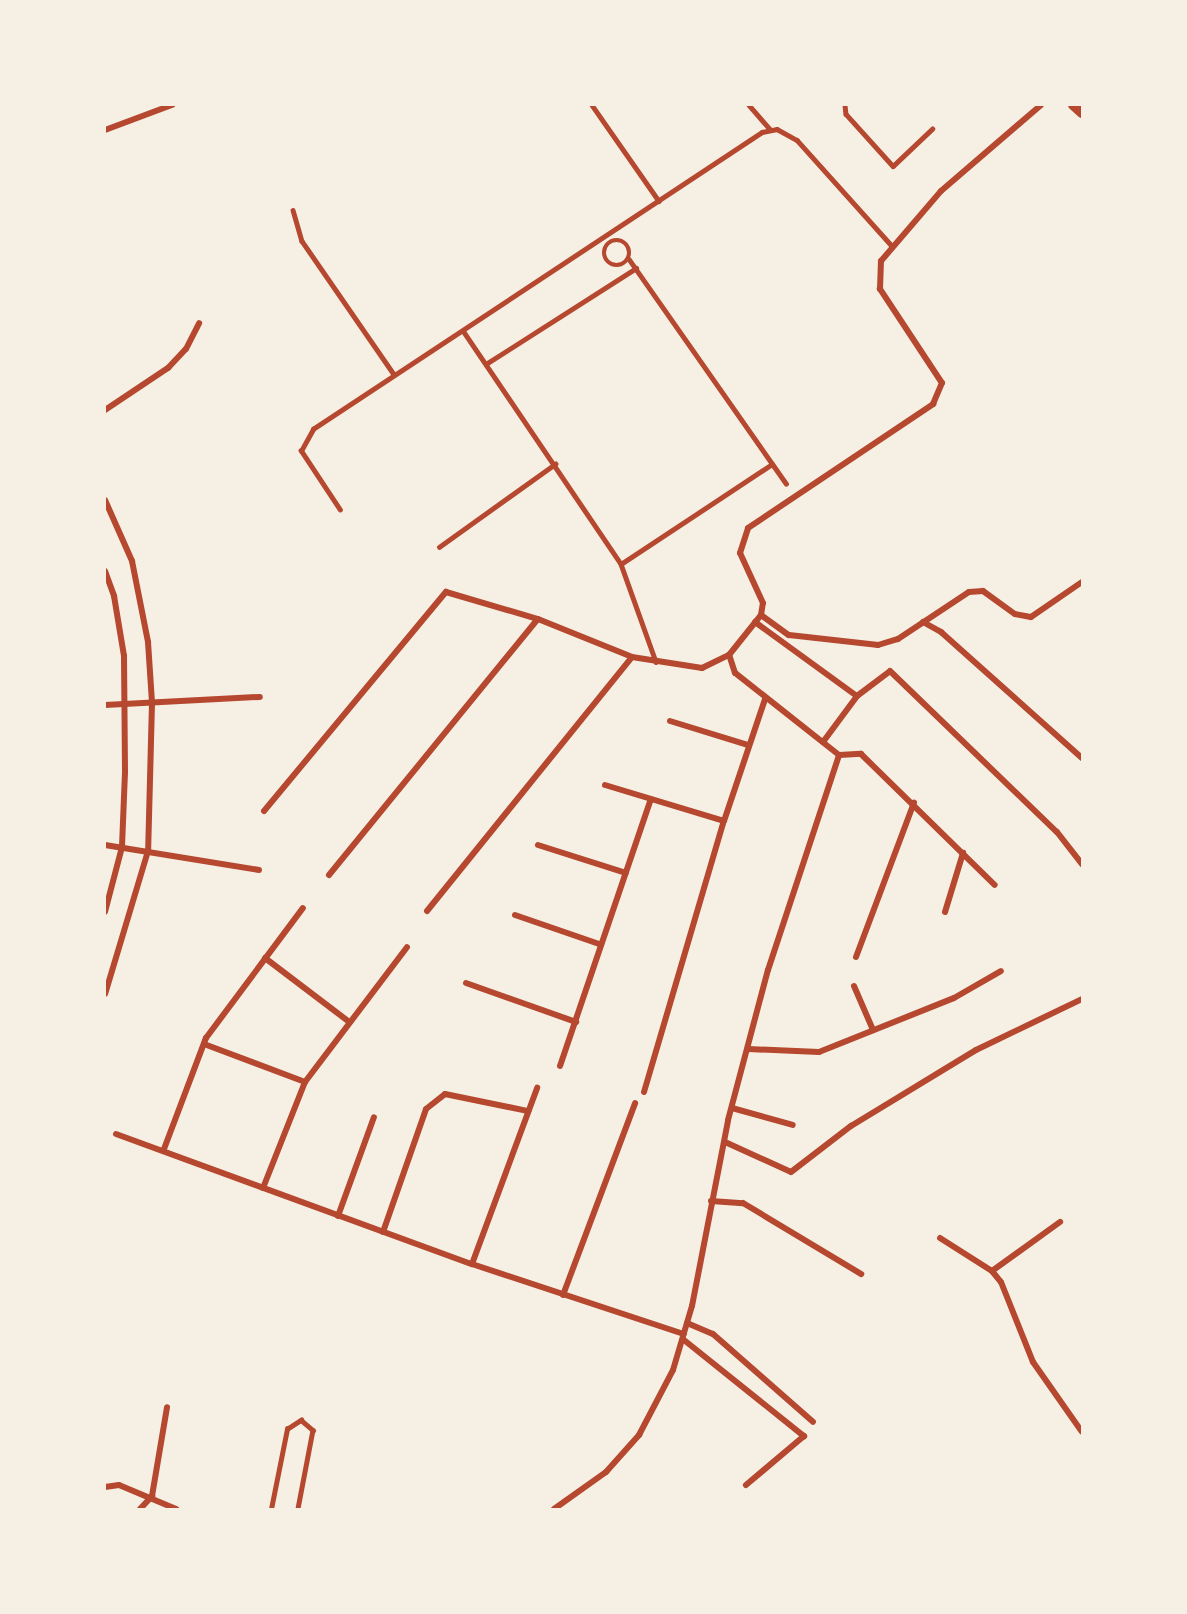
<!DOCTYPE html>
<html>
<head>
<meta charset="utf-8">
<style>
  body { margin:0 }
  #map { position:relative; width:1187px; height:1614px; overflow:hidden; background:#f6efe4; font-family:"DejaVu Sans",sans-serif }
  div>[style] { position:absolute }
  .service>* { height:4.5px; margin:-2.25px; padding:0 2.25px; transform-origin:2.25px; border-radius:2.25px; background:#b5482f }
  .service>.ring { margin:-2.25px; padding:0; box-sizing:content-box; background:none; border:4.5px solid #b5482f; border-radius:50% }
  .minor>* { height:6px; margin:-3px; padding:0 3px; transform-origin:3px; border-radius:3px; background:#b5482f }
  .tertiary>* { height:10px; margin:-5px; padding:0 5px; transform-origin:5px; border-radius:5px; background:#b5482f }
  span { translate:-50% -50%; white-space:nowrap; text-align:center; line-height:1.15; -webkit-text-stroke:6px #f6efe4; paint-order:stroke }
  .frame { position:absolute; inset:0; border:106px solid #f6efe4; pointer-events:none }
</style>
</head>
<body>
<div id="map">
  <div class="service">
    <div style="left:592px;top:105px;width:117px;rotate:55.1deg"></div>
    <div style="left:749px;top:105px;width:32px;rotate:49deg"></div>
    <div style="left:845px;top:105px;width:9px;rotate:84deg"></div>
    <div style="left:846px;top:114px;width:70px;rotate:47.9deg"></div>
    <div style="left:893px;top:166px;width:54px;rotate:-43.5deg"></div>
    <div style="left:293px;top:210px;width:32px;rotate:74deg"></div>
    <div style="left:302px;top:241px;width:160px;rotate:55.4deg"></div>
    <div class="ring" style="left:604px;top:240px;width:21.5px;height:21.5px"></div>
    <div style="left:629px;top:259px;width:274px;rotate:55deg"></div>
    <div style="left:464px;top:332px;width:280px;rotate:55.9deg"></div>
    <div style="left:621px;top:564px;width:104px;rotate:70.3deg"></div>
    <div style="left:486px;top:364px;width:178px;rotate:-32.6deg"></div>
    <div style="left:340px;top:510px;width:71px;rotate:-123.5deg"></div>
    <div style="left:301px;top:451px;width:25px;rotate:-61deg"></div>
    <div style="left:313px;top:429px;width:538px;rotate:-33.48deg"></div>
    <div style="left:762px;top:132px;width:15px;rotate:-11deg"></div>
    <div style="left:777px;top:129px;width:23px;rotate:29deg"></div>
    <div style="left:797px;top:140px;width:142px;rotate:48.1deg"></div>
    <div style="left:439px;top:547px;width:143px;rotate:-35.6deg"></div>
    <div style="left:621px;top:564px;width:181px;rotate:-33.5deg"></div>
    <div style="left:271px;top:1509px;width:82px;rotate:-78.7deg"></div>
    <div style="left:287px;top:1429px;width:17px;rotate:-33deg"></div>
    <div style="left:301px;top:1420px;width:16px;rotate:40deg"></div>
    <div style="left:313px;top:1430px;width:80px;rotate:100.8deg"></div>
  </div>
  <div class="minor">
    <div style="left:105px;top:130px;width:72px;rotate:-20.5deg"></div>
    <div style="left:105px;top:410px;width:76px;rotate:-33.7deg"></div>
    <div style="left:168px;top:368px;width:26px;rotate:-47deg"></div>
    <div style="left:186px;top:349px;width:29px;rotate:-63deg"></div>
    <div style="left:105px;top:500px;width:67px;rotate:66.1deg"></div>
    <div style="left:132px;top:561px;width:83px;rotate:78.8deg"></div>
    <div style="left:148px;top:642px;width:61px;rotate:86.2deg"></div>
    <div style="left:152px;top:703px;width:148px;rotate:91.5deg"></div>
    <div style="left:148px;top:851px;width:149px;rotate:106.7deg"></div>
    <div style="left:105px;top:571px;width:27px;rotate:70deg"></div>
    <div style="left:114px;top:596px;width:61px;rotate:80.5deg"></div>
    <div style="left:124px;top:656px;width:116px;rotate:89.5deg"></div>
    <div style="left:125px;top:772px;width:75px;rotate:92.3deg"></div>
    <div style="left:122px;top:847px;width:67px;rotate:104.7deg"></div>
    <div style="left:761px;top:615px;width:34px;rotate:36deg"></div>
    <div style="left:789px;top:635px;width:90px;rotate:6.4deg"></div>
    <div style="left:878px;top:645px;width:21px;rotate:-17deg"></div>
    <div style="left:898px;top:639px;width:85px;rotate:-33.5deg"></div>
    <div style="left:969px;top:592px;width:14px;rotate:-4deg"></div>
    <div style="left:983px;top:591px;width:39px;rotate:36deg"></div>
    <div style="left:1015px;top:614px;width:16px;rotate:11deg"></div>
    <div style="left:1031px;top:617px;width:62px;rotate:-34.5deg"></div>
    <div style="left:755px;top:622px;width:126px;rotate:36deg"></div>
    <div style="left:923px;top:622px;width:21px;rotate:29deg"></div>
    <div style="left:941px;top:632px;width:189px;rotate:41.8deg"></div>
    <div style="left:105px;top:705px;width:155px;rotate:-3deg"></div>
    <div style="left:670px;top:721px;width:82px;rotate:17.1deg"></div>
    <div style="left:823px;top:742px;width:57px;rotate:-53.5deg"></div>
    <div style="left:857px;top:696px;width:41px;rotate:-37.1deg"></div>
    <div style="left:890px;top:671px;width:232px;rotate:44deg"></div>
    <div style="left:1057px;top:832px;width:41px;rotate:52deg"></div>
    <div style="left:839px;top:755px;width:22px;rotate:-3deg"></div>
    <div style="left:861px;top:754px;width:187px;rotate:44.4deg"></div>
    <div style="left:605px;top:785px;width:124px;rotate:16.8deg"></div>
    <div style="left:264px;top:811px;width:285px;rotate:-50.3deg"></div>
    <div style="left:446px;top:592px;width:96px;rotate:16.4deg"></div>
    <div style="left:538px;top:619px;width:101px;rotate:22deg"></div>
    <div style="left:632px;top:657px;width:71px;rotate:8.9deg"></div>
    <div style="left:702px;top:668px;width:30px;rotate:-26deg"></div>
    <div style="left:729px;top:655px;width:51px;rotate:-51.3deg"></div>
    <div style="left:761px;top:615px;width:12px;rotate:-81deg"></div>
    <div style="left:763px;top:603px;width:55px;rotate:-114.7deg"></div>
    <div style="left:740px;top:553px;width:26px;rotate:-72deg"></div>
    <div style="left:748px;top:528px;width:223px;rotate:-33.8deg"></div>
    <div style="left:933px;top:404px;width:23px;rotate:-67deg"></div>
    <div style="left:942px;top:383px;width:113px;rotate:-123.4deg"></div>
    <div style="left:880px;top:289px;width:28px;rotate:-88deg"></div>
    <div style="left:881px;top:261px;width:92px;rotate:-49.4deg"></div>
    <div style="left:941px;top:191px;width:132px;rotate:-40.7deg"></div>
    <div style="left:105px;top:845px;width:156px;rotate:9.2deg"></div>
    <div style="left:538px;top:845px;width:92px;rotate:17.7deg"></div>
    <div style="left:329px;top:875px;width:330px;rotate:-50.8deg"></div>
    <div style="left:427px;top:911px;width:326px;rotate:-51.1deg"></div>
    <div style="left:945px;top:912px;width:62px;rotate:-73deg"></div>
    <div style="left:515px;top:915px;width:89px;rotate:19deg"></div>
    <div style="left:856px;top:957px;width:165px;rotate:-69.4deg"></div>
    <div style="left:265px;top:958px;width:104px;rotate:37.2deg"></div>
    <div style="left:466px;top:983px;width:117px;rotate:19.5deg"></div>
    <div style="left:854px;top:986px;width:48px;rotate:66.6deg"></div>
    <div style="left:204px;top:1044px;width:108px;rotate:20.6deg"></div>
    <div style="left:748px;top:1049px;width:71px;rotate:2.4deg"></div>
    <div style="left:819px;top:1052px;width:145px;rotate:-21.8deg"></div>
    <div style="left:954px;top:998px;width:54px;rotate:-29.9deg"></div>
    <div style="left:560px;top:1066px;width:282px;rotate:-71.2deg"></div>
    <div style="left:644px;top:1092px;width:283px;rotate:-73.6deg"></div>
    <div style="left:724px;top:821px;width:129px;rotate:-71.4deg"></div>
    <div style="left:732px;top:1108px;width:63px;rotate:15.6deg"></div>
    <div style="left:116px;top:1134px;width:379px;rotate:20.1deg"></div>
    <div style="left:472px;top:1264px;width:223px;rotate:18.3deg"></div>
    <div style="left:725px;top:1142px;width:72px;rotate:24.4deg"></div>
    <div style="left:791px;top:1172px;width:76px;rotate:-37.5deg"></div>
    <div style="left:851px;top:1126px;width:146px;rotate:-31.3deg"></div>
    <div style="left:976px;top:1050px;width:118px;rotate:-25.7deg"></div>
    <div style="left:164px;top:1149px;width:119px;rotate:-69.3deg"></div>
    <div style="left:206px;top:1038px;width:162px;rotate:-53.3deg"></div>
    <div style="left:263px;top:1188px;width:114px;rotate:-68.4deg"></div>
    <div style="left:305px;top:1082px;width:169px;rotate:-52.9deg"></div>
    <div style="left:711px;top:1201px;width:32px;rotate:4deg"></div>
    <div style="left:743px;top:1203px;width:138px;rotate:31deg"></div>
    <div style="left:338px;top:1216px;width:105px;rotate:-70deg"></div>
    <div style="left:383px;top:1232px;width:130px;rotate:-70.7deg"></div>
    <div style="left:426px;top:1109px;width:24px;rotate:-38deg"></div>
    <div style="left:445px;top:1094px;width:85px;rotate:11.6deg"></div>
    <div style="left:940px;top:1238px;width:62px;rotate:32.4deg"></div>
    <div style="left:992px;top:1271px;width:14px;rotate:51deg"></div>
    <div style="left:1001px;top:1282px;width:86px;rotate:68.2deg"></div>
    <div style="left:1033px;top:1362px;width:85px;rotate:55deg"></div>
    <div style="left:472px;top:1264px;width:188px;rotate:-69.7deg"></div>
    <div style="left:992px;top:1271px;width:84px;rotate:-35.8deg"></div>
    <div style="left:563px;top:1295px;width:205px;rotate:-69.4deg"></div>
    <div style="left:687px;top:1323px;width:28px;rotate:23deg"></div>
    <div style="left:713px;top:1334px;width:133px;rotate:41.3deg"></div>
    <div style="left:684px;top:1340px;width:154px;rotate:38.7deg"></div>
    <div style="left:804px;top:1436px;width:76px;rotate:139.8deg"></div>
    <div style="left:105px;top:1487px;width:14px;rotate:-8deg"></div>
    <div style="left:119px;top:1485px;width:62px;rotate:22.8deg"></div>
    <div style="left:140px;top:1509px;width:18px;rotate:-47deg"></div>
    <div style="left:152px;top:1496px;width:90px;rotate:-80.4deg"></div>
    <div style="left:554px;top:1509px;width:64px;rotate:-35.4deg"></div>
    <div style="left:606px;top:1472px;width:50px;rotate:-48.3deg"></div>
    <div style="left:639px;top:1435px;width:73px;rotate:-62.4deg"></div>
    <div style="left:673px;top:1370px;width:67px;rotate:-73.5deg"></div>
    <div style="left:692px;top:1306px;width:189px;rotate:-79deg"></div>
    <div style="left:728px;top:1120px;width:155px;rotate:-75.1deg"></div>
    <div style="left:768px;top:970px;width:226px;rotate:-71.7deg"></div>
    <div style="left:839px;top:755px;width:132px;rotate:-141.7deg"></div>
    <div style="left:735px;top:673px;width:19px;rotate:-108deg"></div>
  </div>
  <div class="tertiary">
    <div style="left:1073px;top:105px;width:12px;rotate:42deg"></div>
  </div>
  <div class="frame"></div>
</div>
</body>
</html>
